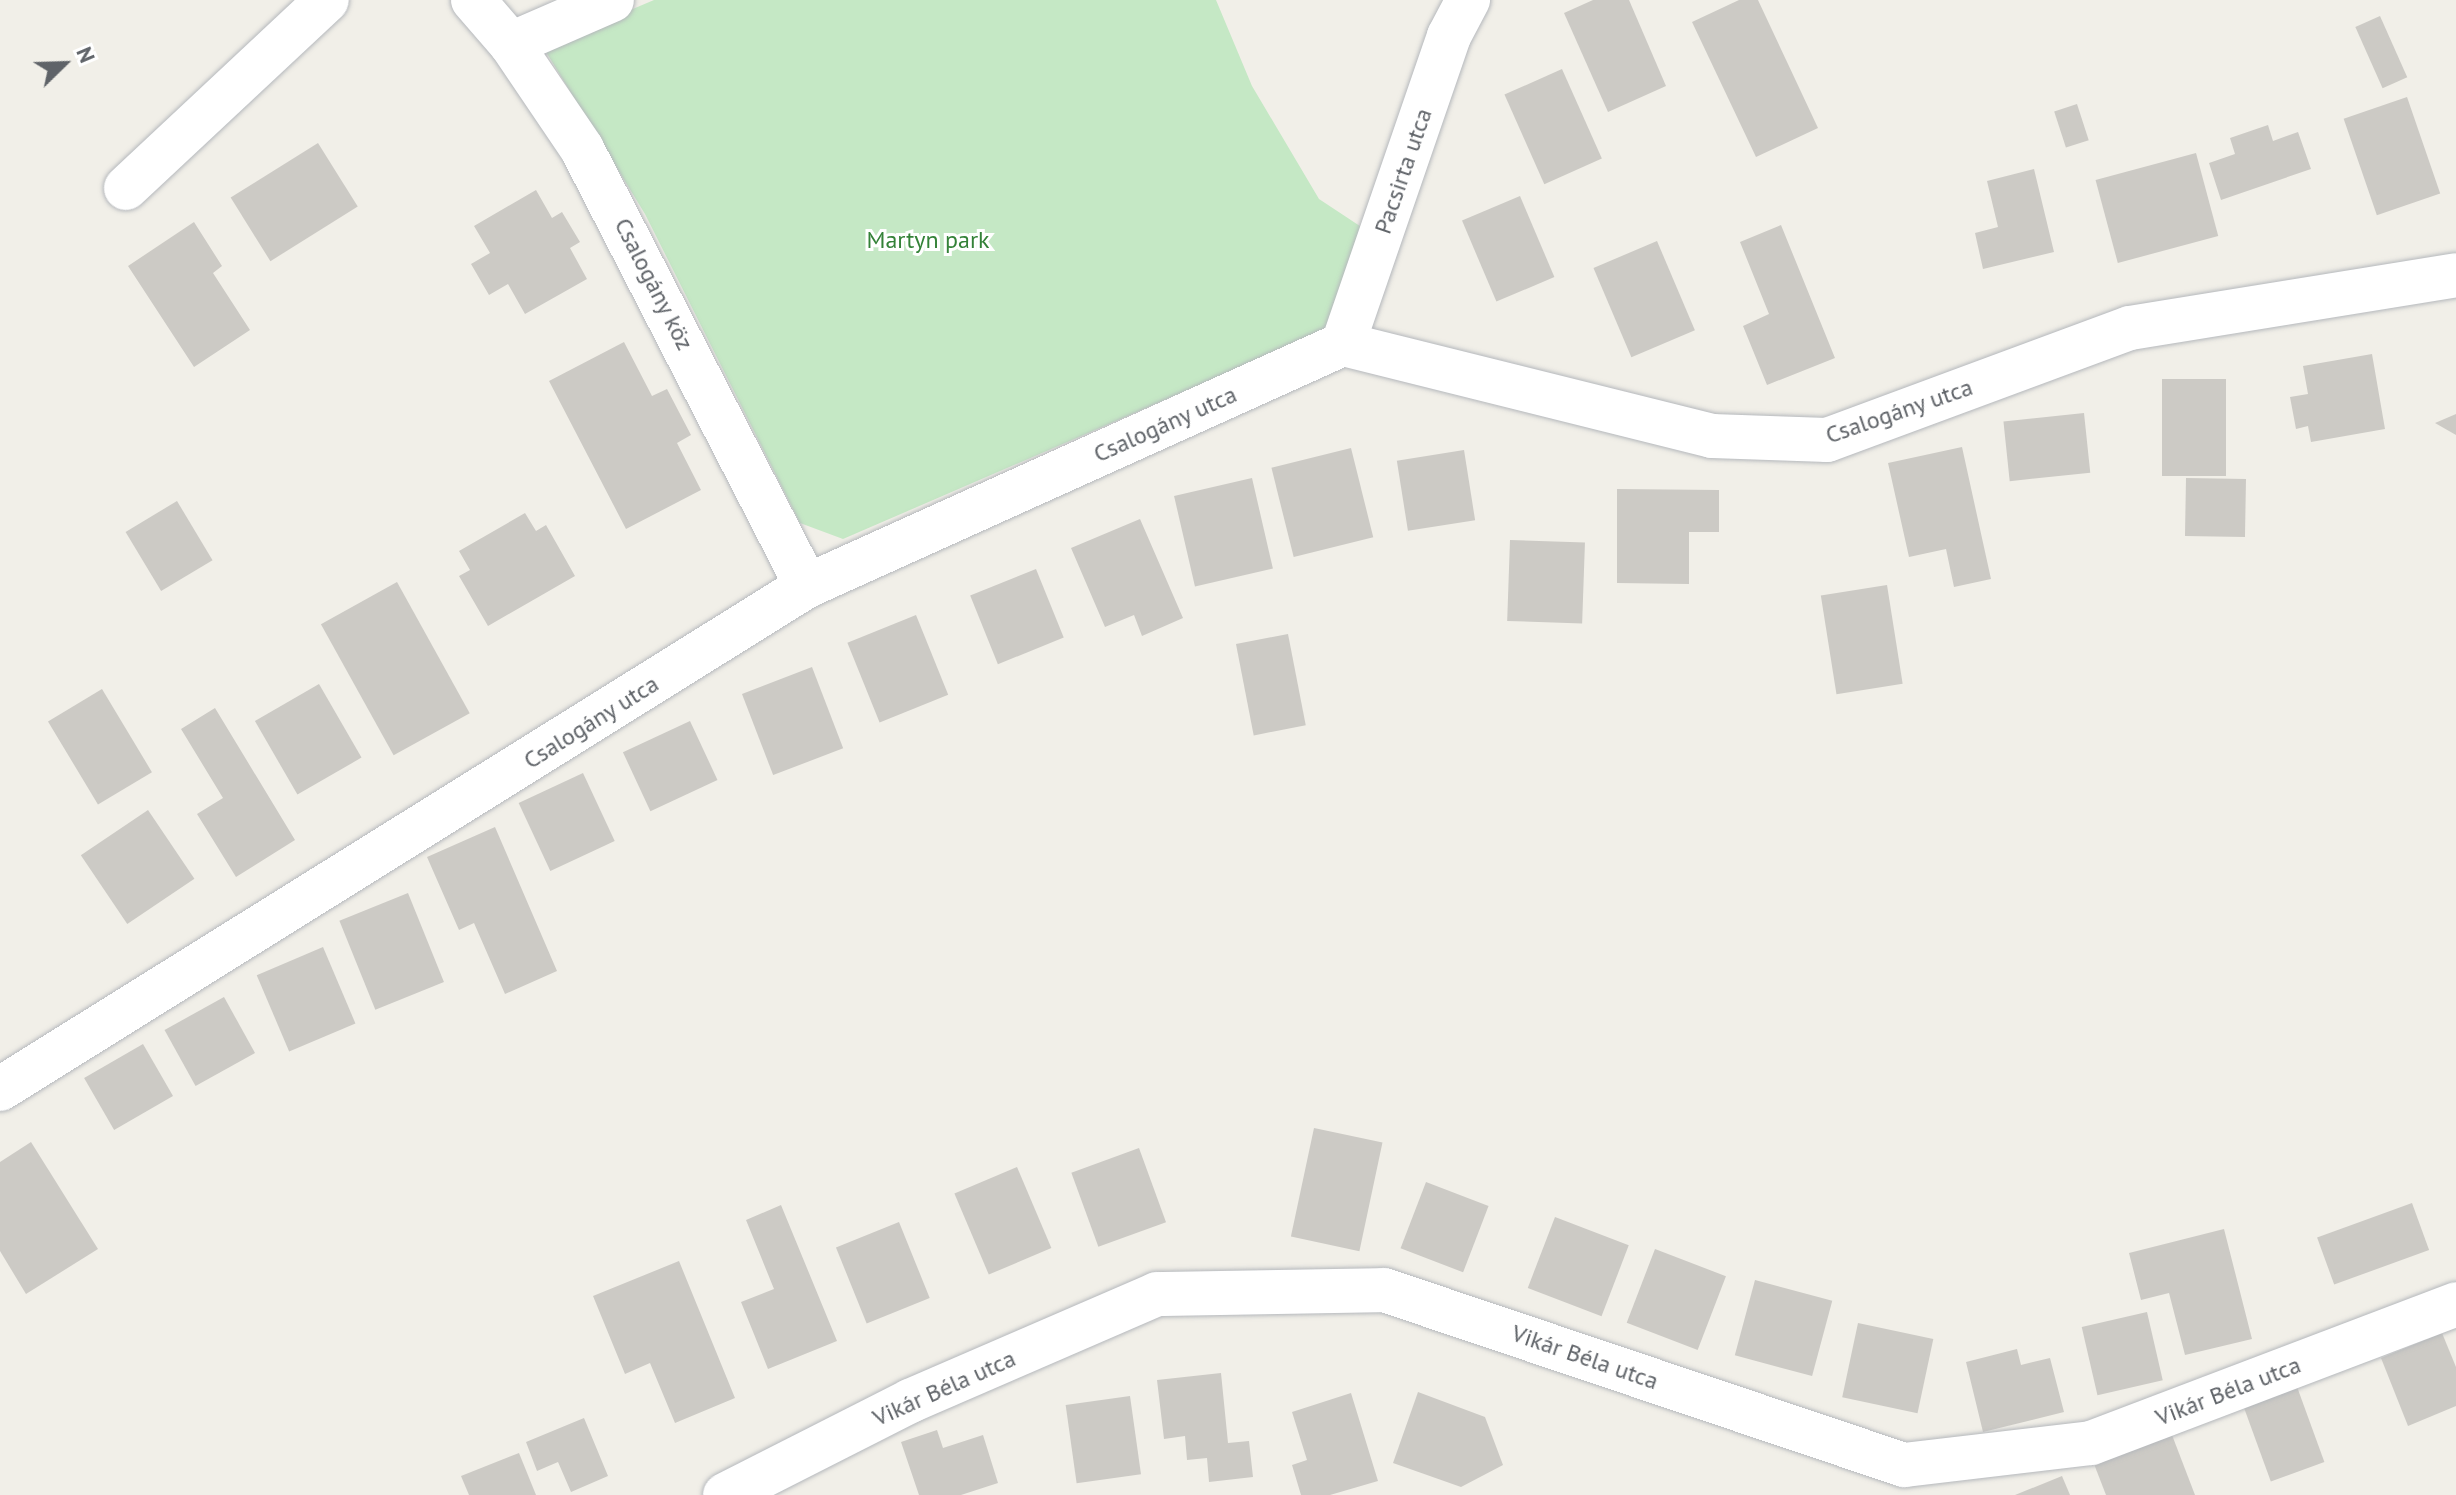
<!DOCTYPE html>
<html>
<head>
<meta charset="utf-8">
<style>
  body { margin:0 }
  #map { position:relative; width:2456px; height:1495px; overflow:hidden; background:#f1efe8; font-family:"PT Sans",sans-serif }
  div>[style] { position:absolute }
  .green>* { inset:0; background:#c5e8c5 }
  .building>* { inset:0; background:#cccac5; transform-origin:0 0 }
  .roads { filter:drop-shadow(0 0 2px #b5b8bc) drop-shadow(0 0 2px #b5b8bc) }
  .minor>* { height:44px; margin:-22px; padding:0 22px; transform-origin:22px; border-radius:22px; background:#fff }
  span { translate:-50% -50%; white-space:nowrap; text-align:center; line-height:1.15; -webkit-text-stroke:6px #fff; paint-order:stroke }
  .street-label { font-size:24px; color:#5f6368 }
  .park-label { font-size:24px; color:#348238 }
  .north { position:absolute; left:24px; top:24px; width:80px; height:80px; -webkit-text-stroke:6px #fff; paint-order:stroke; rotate:67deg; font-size:22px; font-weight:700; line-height:32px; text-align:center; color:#5f6368 }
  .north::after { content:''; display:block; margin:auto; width:28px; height:36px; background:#5f6368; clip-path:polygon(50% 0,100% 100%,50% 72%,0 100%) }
</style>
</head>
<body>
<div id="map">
  <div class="green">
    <div style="clip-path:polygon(654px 0,1216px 0,1252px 86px,1319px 199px,1372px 234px,1324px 331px,843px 539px,800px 523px,645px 214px,543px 47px)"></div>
  </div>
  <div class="building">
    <div style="clip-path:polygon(1593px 0,1629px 0,1666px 86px,1608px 112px,1564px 13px)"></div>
    <div style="clip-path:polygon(1739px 0,1758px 0,1818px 128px,1756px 157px,1692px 22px)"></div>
    <div style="left:2380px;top:16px;width:67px;height:27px;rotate:66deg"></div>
    <div style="left:1562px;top:69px;width:98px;height:63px;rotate:66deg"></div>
    <div style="left:2407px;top:97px;width:102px;height:67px;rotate:71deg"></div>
    <div style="left:2077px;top:104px;width:38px;height:24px;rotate:72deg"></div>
    <div style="clip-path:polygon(2268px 125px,2273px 141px,2298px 132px,2311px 169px,2221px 200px,2209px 163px,2235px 154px,2230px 138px)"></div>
    <div style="left:318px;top:143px;width:75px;height:103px;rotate:58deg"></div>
    <div style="left:2196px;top:153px;width:86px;height:104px;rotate:75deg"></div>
    <div style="clip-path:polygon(2034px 169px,2054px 252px,1983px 269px,1975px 233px,1998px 227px,1987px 181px)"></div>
    <div style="clip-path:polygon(536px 190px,552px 218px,562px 212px,580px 242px,570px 248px,587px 279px,525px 314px,508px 284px,489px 295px,471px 264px,490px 253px,474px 226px)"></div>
    <div style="left:1520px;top:196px;width:88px;height:63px;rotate:67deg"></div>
    <div style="clip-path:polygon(194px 222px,222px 266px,213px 273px,250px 330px,194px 367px,128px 266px)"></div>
    <div style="clip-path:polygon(1781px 225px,1835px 358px,1767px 385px,1743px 326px,1769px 314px,1740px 242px)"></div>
    <div style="left:1657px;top:241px;width:97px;height:69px;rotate:67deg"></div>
    <div style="clip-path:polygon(624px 342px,652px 396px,667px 389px,691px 435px,677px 443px,701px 490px,626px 529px,549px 381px)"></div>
    <div style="clip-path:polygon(2372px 354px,2385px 429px,2311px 442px,2308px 426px,2296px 429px,2290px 397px,2308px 394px,2303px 366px)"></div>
    <div style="left:2162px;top:379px;width:64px;height:97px"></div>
    <div style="left:2084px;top:413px;width:60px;height:81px;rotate:84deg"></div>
    <div style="clip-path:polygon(2456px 414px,2456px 435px,2435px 423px)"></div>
    <div style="clip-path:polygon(1962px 447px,1991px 579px,1954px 587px,1946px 549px,1909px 557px,1888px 463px)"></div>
    <div style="left:1351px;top:448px;width:92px;height:82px;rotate:76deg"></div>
    <div style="left:1464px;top:450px;width:71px;height:68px;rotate:81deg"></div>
    <div style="left:1252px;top:478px;width:93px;height:80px;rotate:77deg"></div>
    <div style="left:2186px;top:478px;width:60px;height:58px;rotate:1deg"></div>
    <div style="clip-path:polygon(1617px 489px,1719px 490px,1719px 532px,1689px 532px,1689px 584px,1617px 583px)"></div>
    <div style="left:177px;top:501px;width:69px;height:60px;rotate:59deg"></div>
    <div style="clip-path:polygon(525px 513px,536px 531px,546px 525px,575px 576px,488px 626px,459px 576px,470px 570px,459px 551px)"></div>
    <div style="clip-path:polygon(1140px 519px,1183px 618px,1142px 636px,1134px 615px,1105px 627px,1071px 548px)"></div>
    <div style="left:1510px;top:540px;width:75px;height:81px;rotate:2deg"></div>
    <div style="left:1036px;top:569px;width:74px;height:71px;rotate:68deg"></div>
    <div style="left:397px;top:582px;width:150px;height:87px;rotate:61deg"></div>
    <div style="left:1887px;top:585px;width:100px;height:67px;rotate:81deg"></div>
    <div style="left:916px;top:615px;width:86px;height:74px;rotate:68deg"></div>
    <div style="left:1288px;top:634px;width:93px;height:53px;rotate:79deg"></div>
    <div style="left:812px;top:667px;width:87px;height:75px;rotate:69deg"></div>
    <div style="left:319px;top:684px;width:85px;height:74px;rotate:60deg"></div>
    <div style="left:102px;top:689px;width:97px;height:63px;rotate:59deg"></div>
    <div style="clip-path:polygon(215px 708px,295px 840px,236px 877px,197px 814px,223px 798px,181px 729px)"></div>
    <div style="left:690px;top:721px;width:65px;height:74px;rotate:65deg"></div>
    <div style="left:583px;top:773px;width:75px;height:71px;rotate:65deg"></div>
    <div style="left:148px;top:810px;width:83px;height:81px;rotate:56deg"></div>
    <div style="clip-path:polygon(495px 827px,557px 971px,505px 994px,474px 923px,459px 930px,427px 857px)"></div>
    <div style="left:408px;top:893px;width:96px;height:74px;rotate:68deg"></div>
    <div style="left:323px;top:947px;width:83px;height:72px;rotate:67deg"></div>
    <div style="left:224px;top:997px;width:64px;height:68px;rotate:61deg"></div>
    <div style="left:143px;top:1044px;width:60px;height:68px;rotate:60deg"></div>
    <div style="left:1314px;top:1128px;width:70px;height:111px;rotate:12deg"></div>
    <div style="clip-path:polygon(31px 1142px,98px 1249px,26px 1294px,0 1251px,0 1162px)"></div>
    <div style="left:1139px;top:1148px;width:79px;height:72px;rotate:70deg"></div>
    <div style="left:1017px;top:1167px;width:88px;height:68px;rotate:67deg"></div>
    <div style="left:1426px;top:1182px;width:67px;height:71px;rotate:21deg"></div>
    <div style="left:2412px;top:1203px;width:50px;height:101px;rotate:70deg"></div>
    <div style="clip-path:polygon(781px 1205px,837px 1341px,768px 1369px,741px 1302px,774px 1289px,746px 1220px)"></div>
    <div style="left:1555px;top:1217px;width:79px;height:76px;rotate:21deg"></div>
    <div style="left:899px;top:1222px;width:82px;height:68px;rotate:68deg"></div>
    <div style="clip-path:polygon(2224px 1229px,2252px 1339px,2185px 1355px,2169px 1293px,2141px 1300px,2129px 1253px)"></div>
    <div style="left:1655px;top:1249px;width:76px;height:79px;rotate:21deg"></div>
    <div style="clip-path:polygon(679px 1261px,735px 1398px,675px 1423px,650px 1363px,625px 1374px,593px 1296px)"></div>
    <div style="left:1755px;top:1280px;width:80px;height:78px;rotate:15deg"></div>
    <div style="left:2147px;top:1312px;width:70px;height:67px;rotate:77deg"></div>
    <div style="left:1858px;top:1323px;width:77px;height:76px;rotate:12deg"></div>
    <div style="clip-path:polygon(2442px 1333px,2456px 1367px,2456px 1406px,2408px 1426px,2381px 1358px)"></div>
    <div style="clip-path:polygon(2017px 1349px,2021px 1365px,2050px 1358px,2064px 1412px,1983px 1432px,1966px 1362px)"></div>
    <div style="clip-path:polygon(1221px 1373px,1228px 1443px,1249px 1441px,1253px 1477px,1209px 1482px,1207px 1458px,1187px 1460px,1185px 1436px,1164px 1439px,1157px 1380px)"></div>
    <div style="left:2296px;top:1384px;width:83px;height:57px;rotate:70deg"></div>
    <div style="clip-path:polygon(1418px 1392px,1485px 1417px,1503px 1465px,1461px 1487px,1393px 1463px)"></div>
    <div style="clip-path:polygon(1351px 1393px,1378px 1481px,1330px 1495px,1301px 1495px,1292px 1465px,1307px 1460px,1292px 1412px)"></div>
    <div style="left:1130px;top:1396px;width:79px;height:65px;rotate:82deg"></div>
    <div style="clip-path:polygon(584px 1418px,608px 1476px,571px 1492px,558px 1462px,537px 1471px,526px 1442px)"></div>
    <div style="clip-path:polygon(937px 1430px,943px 1448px,983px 1435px,998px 1483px,961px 1495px,919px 1495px,901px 1442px)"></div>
    <div style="clip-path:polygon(2172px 1435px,2195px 1495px,2106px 1495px,2094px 1464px)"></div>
    <div style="clip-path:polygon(519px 1453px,536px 1495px,469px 1495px,461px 1476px)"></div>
    <div style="clip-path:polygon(2062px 1476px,2070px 1495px,2015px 1495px)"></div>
  </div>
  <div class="roads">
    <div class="minor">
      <div style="left:473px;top:0;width:58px;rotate:49.2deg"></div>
      <div style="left:511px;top:44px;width:127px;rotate:55.9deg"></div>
      <div style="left:582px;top:149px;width:492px;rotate:62.8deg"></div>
      <div style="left:511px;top:44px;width:110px;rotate:-23.5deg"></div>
      <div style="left:126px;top:188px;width:275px;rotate:-43.1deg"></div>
      <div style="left:1343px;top:344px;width:326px;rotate:-71deg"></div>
      <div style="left:1449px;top:36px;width:41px;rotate:-62.2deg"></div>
      <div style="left:0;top:1089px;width:951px;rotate:-31.94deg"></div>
      <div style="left:807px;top:586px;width:588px;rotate:-24.3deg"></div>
      <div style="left:1343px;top:344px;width:380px;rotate:14deg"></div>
      <div style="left:1712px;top:436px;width:115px;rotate:2deg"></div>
      <div style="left:1827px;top:440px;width:323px;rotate:-20.3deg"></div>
      <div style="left:2130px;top:328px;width:330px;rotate:-9.2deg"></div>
      <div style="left:725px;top:1495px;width:208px;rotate:-26.9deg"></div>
      <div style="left:910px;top:1401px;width:269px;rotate:-23.4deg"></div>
      <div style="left:1157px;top:1294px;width:227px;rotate:-1deg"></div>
      <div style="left:1384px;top:1290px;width:549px;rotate:18.6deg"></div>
      <div style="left:1904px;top:1465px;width:188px;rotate:-6.7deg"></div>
      <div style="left:2091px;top:1443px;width:391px;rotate:-20.8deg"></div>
    </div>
  </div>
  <div class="street-label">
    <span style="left:1403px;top:171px;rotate:-71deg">Pacsirta utca</span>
    <span style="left:654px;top:284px;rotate:63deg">Csalogány köz</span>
    <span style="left:1899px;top:411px;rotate:-19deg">Csalogány utca</span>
    <span style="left:1165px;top:424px;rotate:-24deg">Csalogány utca</span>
    <span style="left:591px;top:722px;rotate:-32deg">Csalogány utca</span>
    <span style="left:1585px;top:1357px;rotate:19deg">Vikár Béla utca</span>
    <span style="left:944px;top:1388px;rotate:-24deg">Vikár Béla utca</span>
    <span style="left:2228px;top:1391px;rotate:-21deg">Vikár Béla utca</span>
  </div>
  <div class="park-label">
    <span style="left:928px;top:240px">Martyn park</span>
  </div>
  <div class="north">N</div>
</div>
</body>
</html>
